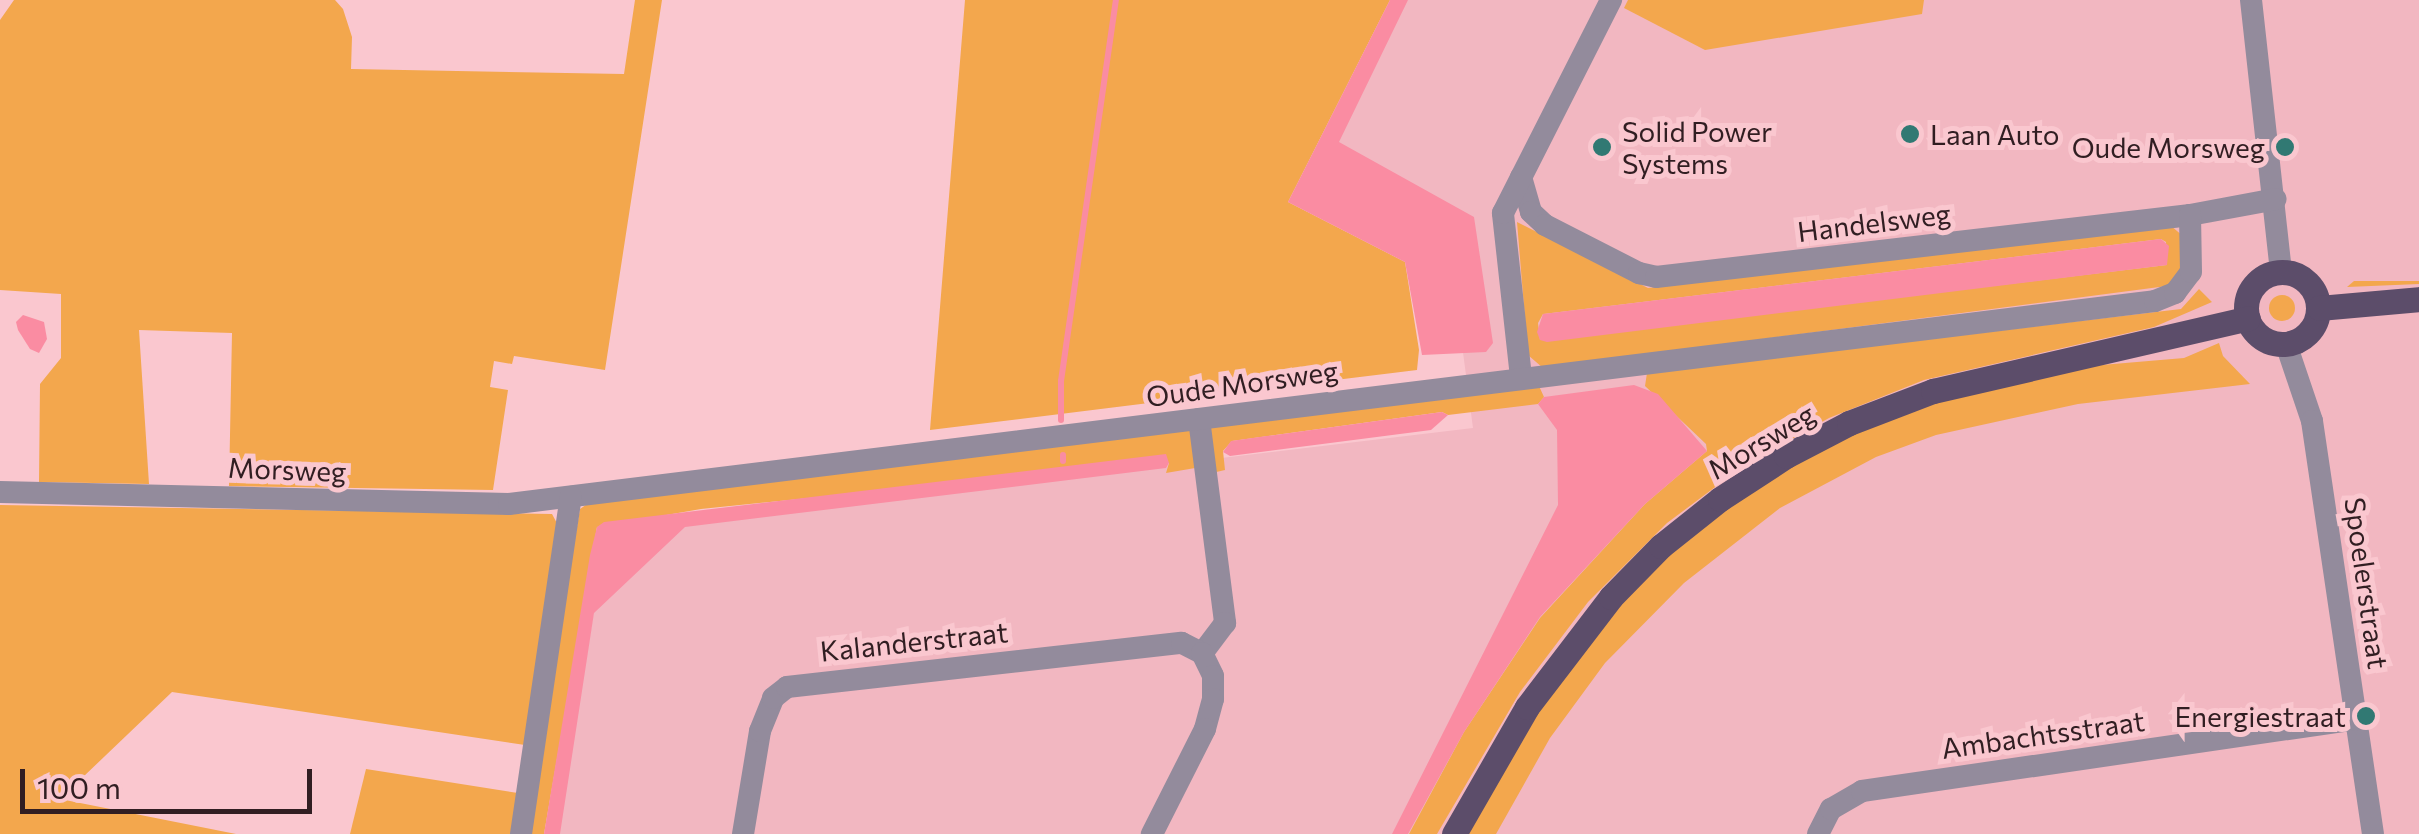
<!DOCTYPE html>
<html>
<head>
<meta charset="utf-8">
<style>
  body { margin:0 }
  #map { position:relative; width:2419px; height:834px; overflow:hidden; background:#fac7cf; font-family:Commissioner,sans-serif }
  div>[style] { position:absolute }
  .built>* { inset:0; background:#f2b7c1 }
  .green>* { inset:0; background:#f3a74d }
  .round { border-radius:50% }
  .water>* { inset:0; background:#fa8ca2 }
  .stream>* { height:6px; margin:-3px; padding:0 3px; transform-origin:3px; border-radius:3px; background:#fa8ca2 }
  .minor>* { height:22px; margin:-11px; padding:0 11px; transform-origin:11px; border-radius:11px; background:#938b9c }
  .primary>* { height:25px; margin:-12.5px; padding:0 12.5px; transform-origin:12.5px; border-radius:12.5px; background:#5c4d6a }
  .primary>.ring { margin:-12.5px; padding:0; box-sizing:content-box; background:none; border:25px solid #5c4d6a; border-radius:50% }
  .dots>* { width:28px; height:28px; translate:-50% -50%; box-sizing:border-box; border:5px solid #fac7cf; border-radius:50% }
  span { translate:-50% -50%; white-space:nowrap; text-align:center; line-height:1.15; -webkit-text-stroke:10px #fac7cf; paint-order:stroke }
  .poi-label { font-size:28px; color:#311e22 }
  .left { translate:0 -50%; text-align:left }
  .right { translate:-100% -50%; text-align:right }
  .street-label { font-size:28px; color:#311e22 }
  .scale { position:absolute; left:20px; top:769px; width:292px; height:45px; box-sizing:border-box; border:5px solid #311e22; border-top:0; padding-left:12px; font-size:30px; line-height:35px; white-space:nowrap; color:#311e22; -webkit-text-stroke:8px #fac7cf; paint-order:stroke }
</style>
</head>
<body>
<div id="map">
  <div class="built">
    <div style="clip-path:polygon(1403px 0,2419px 0,2419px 834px,558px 834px,607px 531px,1473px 428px,1448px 239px,1314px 173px)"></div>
  </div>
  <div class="green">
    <div style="clip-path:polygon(14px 0,335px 0,343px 9px,352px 37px,351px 69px,624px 74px,635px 0,662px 0,605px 370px,514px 356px,512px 364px,494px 361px,490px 387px,508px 390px,493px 490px,229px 486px,232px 333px,139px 330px,149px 484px,39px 482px,40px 384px,61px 358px,61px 294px,0 290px,0 20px)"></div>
    <div style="clip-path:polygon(965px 0,1390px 0,1288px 202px,1405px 262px,1419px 350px,1417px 370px,930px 430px)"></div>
    <div style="clip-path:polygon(1628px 0,1924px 0,1922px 14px,1705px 50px,1624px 8px)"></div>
    <div style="clip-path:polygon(evenodd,1517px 222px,1648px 288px,2170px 225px,2184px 237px,2186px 265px,2167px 286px,1543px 368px,1528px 355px,1517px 222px,2161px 239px,2166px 242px,2167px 265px,1540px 340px,1538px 323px,1543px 314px,2161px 239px)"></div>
    <div style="clip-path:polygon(2354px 281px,2419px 281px,2419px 284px,2347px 287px)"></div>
    <div style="clip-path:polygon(2199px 289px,2212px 302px,2154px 327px,1924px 380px,1829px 418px,1742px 467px,1667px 523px,1588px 602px,1520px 692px,1437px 834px,1409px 834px,1464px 732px,1540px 618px,1645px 504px,1707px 451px,1706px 444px,1645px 386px,1647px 373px,2181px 309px)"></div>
    <div class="round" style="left:2269px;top:295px;width:26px;height:26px"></div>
    <div style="clip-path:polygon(2219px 343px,2223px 356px,2250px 384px,2078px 404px,1936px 435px,1876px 457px,1780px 508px,1684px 583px,1605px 663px,1550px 738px,1496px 834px,1460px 834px,1562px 669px,1678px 540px,1808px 453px,1925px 403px,2078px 367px,2184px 358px)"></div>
    <div style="clip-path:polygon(1539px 386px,1544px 397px,1538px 404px,1448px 415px,1442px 412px,1232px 441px,1223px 451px,1225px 470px,1212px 473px,1209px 425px)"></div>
    <div style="clip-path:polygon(1190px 428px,1201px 467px,1166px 473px,1169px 463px,829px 496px,701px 509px,597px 527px,544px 834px,525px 834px,580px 509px,590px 502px)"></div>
    <div style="clip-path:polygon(0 505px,552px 514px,559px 527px,525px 745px,172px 692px,60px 799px,236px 834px,0 834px)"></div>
    <div style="clip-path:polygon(366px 769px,518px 793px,512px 834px,350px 834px)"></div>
  </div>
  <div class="water">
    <div style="clip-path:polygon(1390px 0,1408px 0,1339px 142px,1474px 217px,1493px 343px,1486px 352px,1422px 355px,1405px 262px,1288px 202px)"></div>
    <div style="clip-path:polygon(2161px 239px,2169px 246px,2167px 265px,1547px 342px,1540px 340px,1537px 332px,1543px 314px)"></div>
    <div style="clip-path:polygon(23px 315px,44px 322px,47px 339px,39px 353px,30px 349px,18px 330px,16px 322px)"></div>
    <div style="clip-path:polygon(1634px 385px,1658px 394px,1707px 451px,1645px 504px,1540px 617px,1464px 732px,1408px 834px,1392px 834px,1558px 505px,1557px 430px,1538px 404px,1544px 397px)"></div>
    <div style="clip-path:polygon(1442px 412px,1448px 415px,1431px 430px,1230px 456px,1223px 452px,1231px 441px)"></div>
    <div style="clip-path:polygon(1166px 454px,1169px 463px,1166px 468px,685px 527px,594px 613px,560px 834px,544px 834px,590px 555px,597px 527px,604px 522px)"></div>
  </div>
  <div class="stream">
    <div style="left:1061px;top:420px;width:39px;rotate:-90deg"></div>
    <div style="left:1061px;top:381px;width:385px;rotate:-81.8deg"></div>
    <div style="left:1063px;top:455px;width:6px;rotate:90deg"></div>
  </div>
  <div class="minor">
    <div style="left:2251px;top:0;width:274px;rotate:83.7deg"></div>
    <div style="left:1521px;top:177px;width:36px;rotate:74deg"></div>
    <div style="left:1531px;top:212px;width:19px;rotate:43deg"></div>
    <div style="left:1545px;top:225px;width:106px;rotate:27.1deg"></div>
    <div style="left:1639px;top:273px;width:17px;rotate:13deg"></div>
    <div style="left:1656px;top:277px;width:538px;rotate:-6.62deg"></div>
    <div style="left:2190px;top:215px;width:87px;rotate:-10.5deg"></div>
    <div style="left:2286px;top:344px;width:81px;rotate:71.3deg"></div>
    <div style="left:2312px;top:421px;width:417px;rotate:81.6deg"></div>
    <div style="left:1521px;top:377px;width:165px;rotate:-96.3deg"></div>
    <div style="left:1503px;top:213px;width:239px;rotate:-63.1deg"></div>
    <div style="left:1199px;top:419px;width:206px;rotate:82.7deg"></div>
    <div style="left:1225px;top:623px;width:38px;rotate:127deg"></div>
    <div style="left:0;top:492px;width:509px;rotate:1.35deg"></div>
    <div style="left:509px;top:504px;width:1658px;rotate:-7.03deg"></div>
    <div style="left:2155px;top:301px;width:22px;rotate:-22deg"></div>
    <div style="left:2175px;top:293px;width:26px;rotate:-53deg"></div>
    <div style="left:2191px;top:272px;width:57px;rotate:-91deg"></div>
    <div style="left:521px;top:834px;width:341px;rotate:-81.6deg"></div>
    <div style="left:743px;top:834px;width:104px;rotate:-80.6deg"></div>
    <div style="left:760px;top:731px;width:35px;rotate:-68deg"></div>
    <div style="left:773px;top:698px;width:18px;rotate:-38deg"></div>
    <div style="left:787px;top:687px;width:397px;rotate:-6.4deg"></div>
    <div style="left:1182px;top:643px;width:22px;rotate:27deg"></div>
    <div style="left:1202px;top:653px;width:25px;rotate:64deg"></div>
    <div style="left:1213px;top:676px;width:23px;rotate:90deg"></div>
    <div style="left:1213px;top:699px;width:31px;rotate:105deg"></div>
    <div style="left:1205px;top:729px;width:118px;rotate:116.8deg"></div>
    <div style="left:1818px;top:834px;width:28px;rotate:-63deg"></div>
    <div style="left:1831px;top:809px;width:36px;rotate:-30deg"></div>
    <div style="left:1862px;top:791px;width:500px;rotate:-8.28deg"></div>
  </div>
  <div class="primary">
    <div class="ring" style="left:2246px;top:272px;width:47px;height:47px"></div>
    <div style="left:2319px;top:308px;width:100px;rotate:-5.1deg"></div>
    <div style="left:1454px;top:834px;width:146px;rotate:-60.1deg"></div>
    <div style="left:1527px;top:707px;width:138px;rotate:-52.6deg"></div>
    <div style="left:1611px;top:597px;width:71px;rotate:-45.6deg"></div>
    <div style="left:1661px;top:546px;width:75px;rotate:-38.5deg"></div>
    <div style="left:1720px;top:499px;width:79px;rotate:-33.1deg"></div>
    <div style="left:1786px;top:456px;width:71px;rotate:-27.6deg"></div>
    <div style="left:1849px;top:423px;width:90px;rotate:-20.9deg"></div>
    <div style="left:1933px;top:391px;width:323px;rotate:-13deg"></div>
  </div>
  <div class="dots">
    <div style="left:1910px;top:134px;background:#317973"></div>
    <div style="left:1602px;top:147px;background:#317973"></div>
    <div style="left:2285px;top:147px;background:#317973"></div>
    <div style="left:2366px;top:716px;background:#317973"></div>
  </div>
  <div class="poi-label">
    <span class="left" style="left:1622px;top:147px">Solid Power<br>Systems</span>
    <span class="left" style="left:1930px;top:134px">Laan Auto</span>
    <span class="right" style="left:2265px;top:147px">Oude Morsweg</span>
    <span class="right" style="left:2346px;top:716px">Energiestraat</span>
  </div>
  <div class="street-label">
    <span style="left:1874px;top:222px;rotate:-7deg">Handelsweg</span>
    <span style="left:1242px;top:383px;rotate:-8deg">Oude Morsweg</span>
    <span style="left:1761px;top:441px;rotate:-31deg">Morsweg</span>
    <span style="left:287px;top:469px;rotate:2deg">Morsweg</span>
    <span style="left:2367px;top:583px;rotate:82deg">Spoelerstraat</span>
    <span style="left:914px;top:641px;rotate:-6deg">Kalanderstraat</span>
    <span style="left:2043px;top:734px;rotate:-8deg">Ambachtsstraat</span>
  </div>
  <div class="scale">100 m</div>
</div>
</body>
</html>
